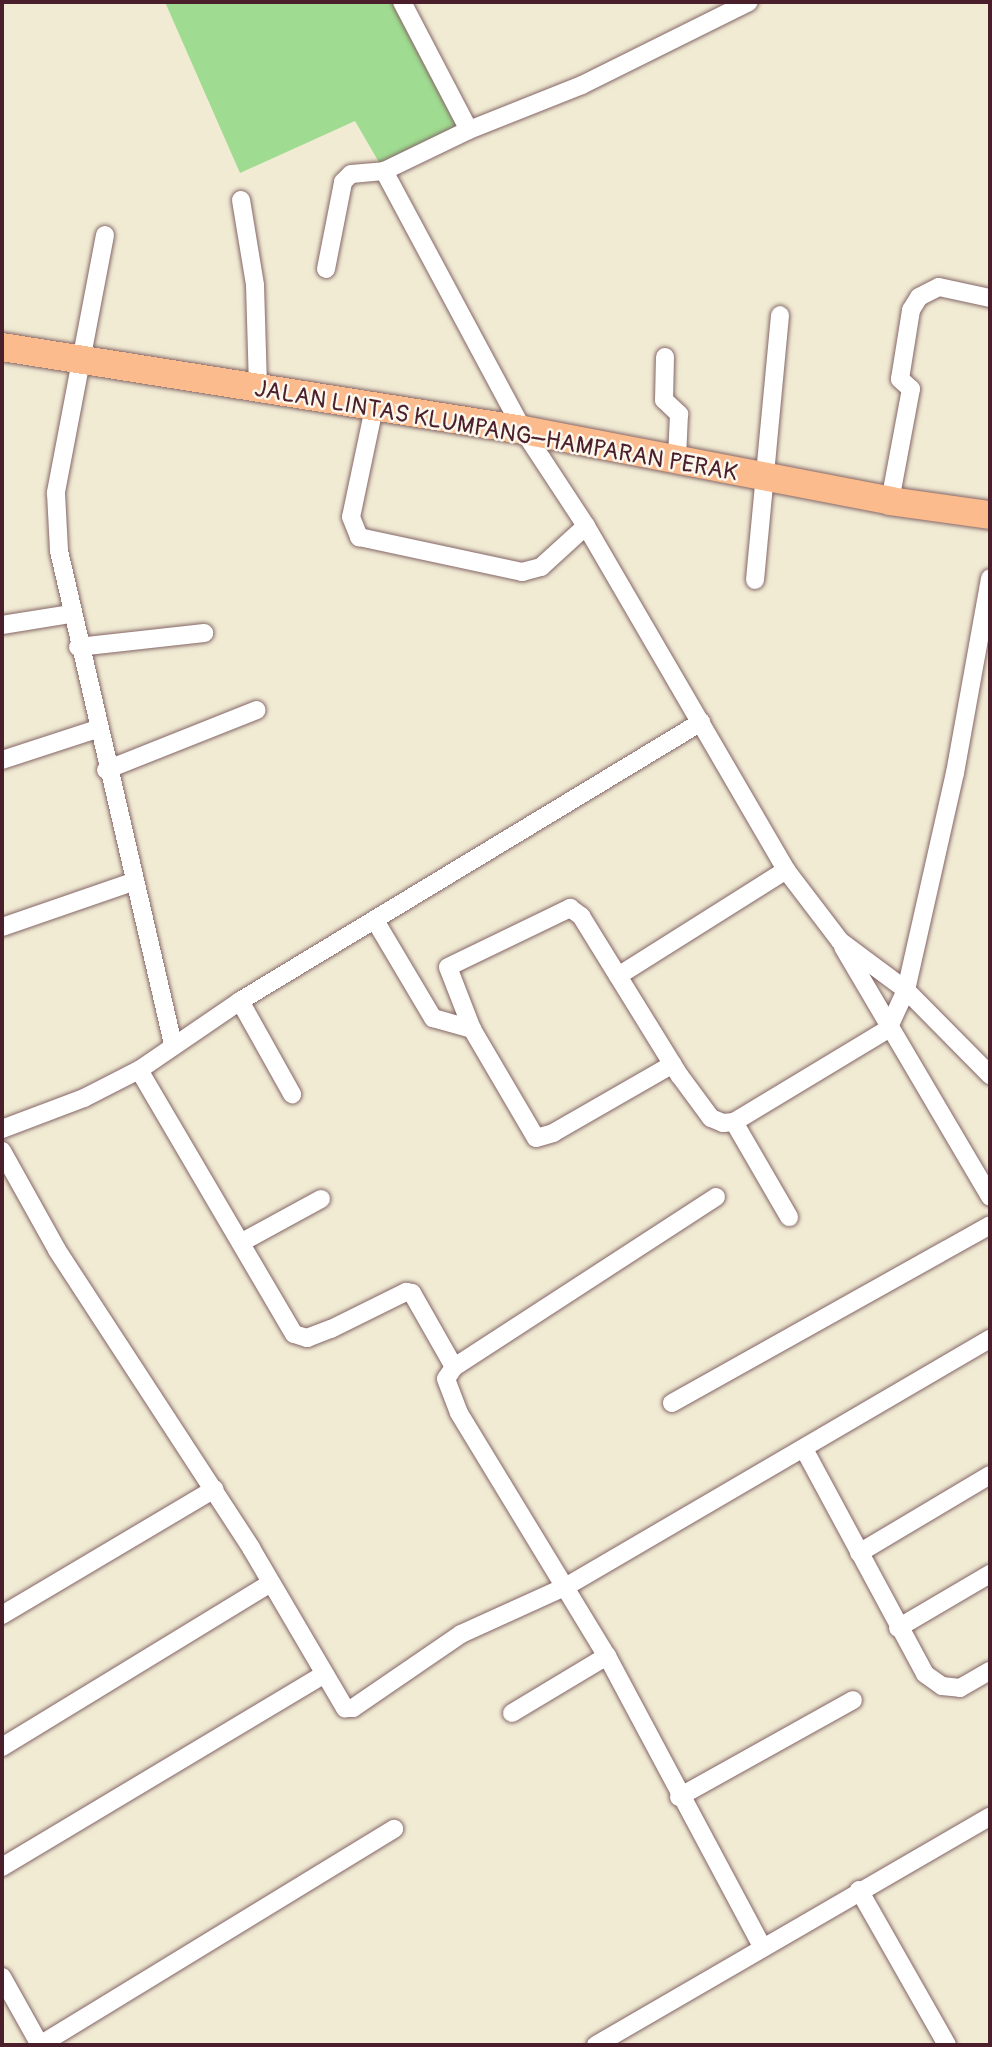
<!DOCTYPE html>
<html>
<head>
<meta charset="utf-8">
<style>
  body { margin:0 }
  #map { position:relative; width:992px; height:2047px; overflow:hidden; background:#f1ebd4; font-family:Pangolin,sans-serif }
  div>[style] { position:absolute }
  .green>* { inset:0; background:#9fdc91 }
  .roads { filter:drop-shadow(0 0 2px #846666) drop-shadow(0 0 2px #846666) }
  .street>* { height:18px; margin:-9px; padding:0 9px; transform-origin:9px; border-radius:9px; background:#fff }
  .primary>* { height:28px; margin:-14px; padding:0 14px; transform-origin:14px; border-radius:14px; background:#fbbb8d }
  span { translate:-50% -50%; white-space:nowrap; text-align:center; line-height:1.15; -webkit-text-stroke:5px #fbf7ec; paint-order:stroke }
  .street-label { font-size:24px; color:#4a1f2b }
  .frame { position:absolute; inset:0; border:4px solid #4a1f2b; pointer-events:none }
</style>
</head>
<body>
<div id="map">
  <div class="green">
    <div style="clip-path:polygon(165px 2px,402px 2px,469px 130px,384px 171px,355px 121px,240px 173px)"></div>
  </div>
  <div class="roads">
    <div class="street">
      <div style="left:402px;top:2px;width:144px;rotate:62.4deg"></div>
      <div style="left:384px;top:171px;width:294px;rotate:61.8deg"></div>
      <div style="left:523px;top:430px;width:115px;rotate:56.7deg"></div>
      <div style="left:586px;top:526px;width:398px;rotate:59.8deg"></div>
      <div style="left:786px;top:870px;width:89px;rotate:52.7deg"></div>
      <div style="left:840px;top:941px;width:82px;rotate:36.6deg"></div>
      <div style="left:906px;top:990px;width:120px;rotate:45.3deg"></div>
      <div style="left:241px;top:200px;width:86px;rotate:80.6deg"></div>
      <div style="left:255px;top:285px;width:104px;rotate:88.3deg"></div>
      <div style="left:105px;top:235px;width:263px;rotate:100.8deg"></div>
      <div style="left:56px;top:493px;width:58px;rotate:87deg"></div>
      <div style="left:59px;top:551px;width:506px;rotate:76.98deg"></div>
      <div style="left:326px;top:269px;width:89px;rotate:-78.9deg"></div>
      <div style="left:343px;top:182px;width:11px;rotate:-45deg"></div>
      <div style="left:351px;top:174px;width:33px;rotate:-5deg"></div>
      <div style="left:384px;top:171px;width:94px;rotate:-25.8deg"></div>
      <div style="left:469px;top:130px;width:122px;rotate:-21.7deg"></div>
      <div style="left:582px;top:85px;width:186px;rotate:-26.4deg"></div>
      <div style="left:665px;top:357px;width:43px;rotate:91.3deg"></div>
      <div style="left:664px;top:400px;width:21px;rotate:43deg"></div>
      <div style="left:679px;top:414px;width:44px;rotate:92.6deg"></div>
      <div style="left:374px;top:408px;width:111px;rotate:101.9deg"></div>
      <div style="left:351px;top:517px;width:22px;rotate:68deg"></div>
      <div style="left:359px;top:537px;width:167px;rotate:12.1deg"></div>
      <div style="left:522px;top:572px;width:20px;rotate:-15deg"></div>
      <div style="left:541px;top:567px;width:61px;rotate:-42.3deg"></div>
      <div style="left:890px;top:501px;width:114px;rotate:-79.4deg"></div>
      <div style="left:911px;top:389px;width:15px;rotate:-138deg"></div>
      <div style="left:900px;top:379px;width:70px;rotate:-80.9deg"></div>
      <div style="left:911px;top:310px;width:15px;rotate:-58deg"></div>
      <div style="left:919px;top:297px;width:22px;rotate:-27deg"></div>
      <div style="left:939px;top:287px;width:52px;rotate:12.2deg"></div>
      <div style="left:755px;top:580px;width:266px;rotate:-84.6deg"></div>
      <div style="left:2px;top:625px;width:70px;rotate:-9.1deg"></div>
      <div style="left:78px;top:647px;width:127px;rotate:-6.3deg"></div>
      <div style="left:2px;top:760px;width:100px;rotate:-18.1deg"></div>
      <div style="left:106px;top:770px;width:162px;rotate:-21.7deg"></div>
      <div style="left:376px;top:922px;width:112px;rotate:59.3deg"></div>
      <div style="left:433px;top:1018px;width:41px;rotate:15.8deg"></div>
      <div style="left:472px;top:1029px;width:126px;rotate:59.6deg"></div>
      <div style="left:536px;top:1138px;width:18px;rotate:-16deg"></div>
      <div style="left:553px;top:1133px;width:138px;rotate:-29.9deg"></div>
      <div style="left:2px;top:927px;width:139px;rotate:-19deg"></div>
      <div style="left:843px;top:947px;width:290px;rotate:59.5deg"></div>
      <div style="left:618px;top:976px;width:199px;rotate:-32.2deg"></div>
      <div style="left:240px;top:1001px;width:107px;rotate:60.8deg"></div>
      <div style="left:472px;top:1029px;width:66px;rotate:-111.2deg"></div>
      <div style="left:448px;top:967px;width:136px;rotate:-25.8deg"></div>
      <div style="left:570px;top:908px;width:14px;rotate:36deg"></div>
      <div style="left:581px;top:916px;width:188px;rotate:58.3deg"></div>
      <div style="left:680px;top:1076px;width:52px;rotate:53.6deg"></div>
      <div style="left:711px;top:1118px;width:13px;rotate:23deg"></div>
      <div style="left:723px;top:1123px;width:11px;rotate:-5deg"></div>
      <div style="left:734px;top:1122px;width:180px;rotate:-31.1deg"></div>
      <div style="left:888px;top:1029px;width:43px;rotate:-65.2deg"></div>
      <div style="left:906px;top:990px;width:222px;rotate:-77.3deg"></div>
      <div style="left:955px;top:773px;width:198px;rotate:-79.8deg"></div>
      <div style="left:139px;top:1070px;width:306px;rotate:59.6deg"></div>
      <div style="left:294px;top:1334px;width:14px;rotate:17deg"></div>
      <div style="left:307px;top:1338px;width:26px;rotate:-21deg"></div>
      <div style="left:331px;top:1329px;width:84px;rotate:-26.3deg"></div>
      <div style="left:406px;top:1292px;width:6px;rotate:9deg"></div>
      <div style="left:412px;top:1293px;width:85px;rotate:60.4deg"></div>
      <div style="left:734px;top:1122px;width:110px;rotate:59.9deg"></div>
      <div style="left:2px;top:1129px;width:88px;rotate:-20.7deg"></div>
      <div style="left:84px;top:1098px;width:62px;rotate:-27deg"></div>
      <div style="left:139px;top:1070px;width:122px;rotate:-34.3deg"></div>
      <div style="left:240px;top:1001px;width:539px;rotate:-31.18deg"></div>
      <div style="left:2px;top:1151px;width:113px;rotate:60.9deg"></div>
      <div style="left:57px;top:1250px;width:356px;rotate:56.9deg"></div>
      <div style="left:251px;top:1548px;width:186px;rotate:59.6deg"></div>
      <div style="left:345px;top:1708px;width:8px"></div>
      <div style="left:353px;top:1708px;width:131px;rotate:-34.4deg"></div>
      <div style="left:461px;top:1634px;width:116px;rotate:-24.4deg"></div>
      <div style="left:567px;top:1586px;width:490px;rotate:-30.3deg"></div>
      <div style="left:716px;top:1197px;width:312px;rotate:147deg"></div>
      <div style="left:454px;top:1367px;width:14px;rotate:124deg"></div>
      <div style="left:446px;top:1379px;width:36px;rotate:69deg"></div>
      <div style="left:459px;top:1413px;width:285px;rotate:58.7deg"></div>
      <div style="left:607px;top:1656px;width:329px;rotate:61.9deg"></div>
      <div style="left:242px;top:1242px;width:90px;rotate:-28.6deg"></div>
      <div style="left:672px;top:1403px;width:364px;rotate:-29.2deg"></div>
      <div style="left:804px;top:1449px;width:255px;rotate:61.7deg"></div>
      <div style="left:925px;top:1674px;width:21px;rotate:35deg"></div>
      <div style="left:942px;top:1686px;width:18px;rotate:6deg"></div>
      <div style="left:960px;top:1688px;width:34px;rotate:-30deg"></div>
      <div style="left:859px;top:1553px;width:152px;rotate:-30.8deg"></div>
      <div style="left:2px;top:1615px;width:247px;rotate:-30.7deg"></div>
      <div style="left:898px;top:1628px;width:107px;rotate:-30.4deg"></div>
      <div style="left:512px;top:1713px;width:111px;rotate:-31deg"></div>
      <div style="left:2px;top:1747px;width:315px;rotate:-31.4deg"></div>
      <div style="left:679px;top:1797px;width:199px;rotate:-29.1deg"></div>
      <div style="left:2px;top:1867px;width:374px;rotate:-30.9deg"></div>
      <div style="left:859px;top:1890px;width:178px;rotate:60.4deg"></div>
      <div style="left:2px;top:1977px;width:78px;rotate:60.8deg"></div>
      <div style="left:40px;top:2045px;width:415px;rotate:-31.4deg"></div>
      <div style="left:596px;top:2045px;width:455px;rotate:-30.1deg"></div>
    </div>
    <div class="primary">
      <div style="left:2px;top:347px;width:528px;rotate:9.05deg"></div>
      <div style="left:523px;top:430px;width:374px;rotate:10.9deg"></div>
      <div style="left:890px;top:501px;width:101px;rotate:8deg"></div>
    </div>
  </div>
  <div class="street-label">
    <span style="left:496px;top:431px;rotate:10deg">JALAN LINTAS KLUMPANG–HAMPARAN PERAK</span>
  </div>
  <div class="frame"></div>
</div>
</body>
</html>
